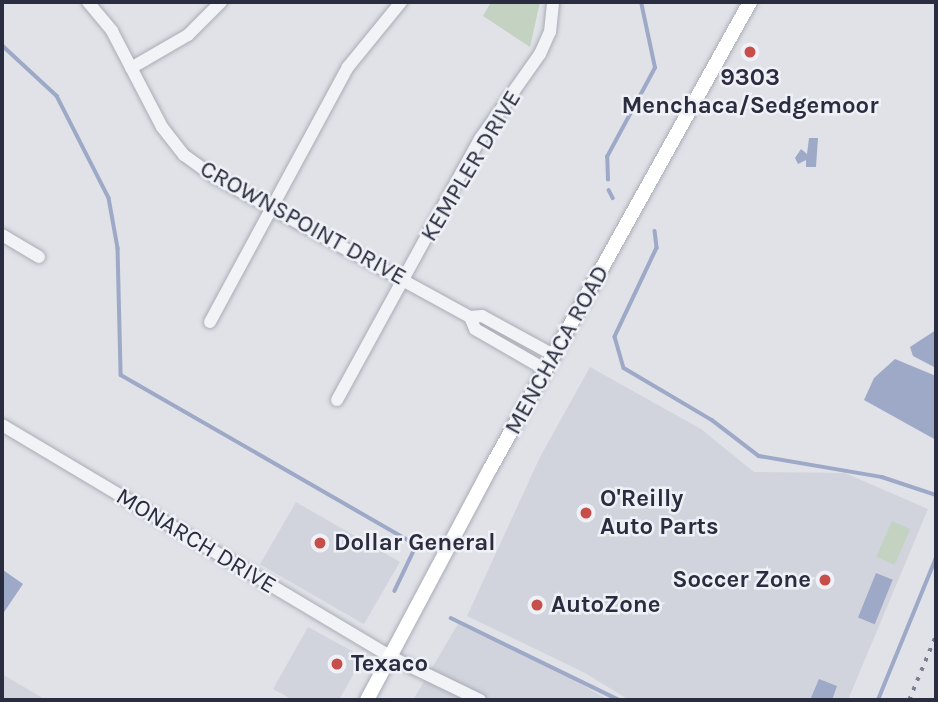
<!DOCTYPE html>
<html>
<head>
<meta charset="utf-8">
<style>
  body { margin:0 }
  #map { position:relative; width:938px; height:702px; overflow:hidden; background:#e0e2e8; font-family:Karla,sans-serif }
  div>[style] { position:absolute }
  .built>* { inset:0; background:#d2d4dd; transform-origin:0 0 }
  .green>* { inset:0; background:#c3d2c1; transform-origin:0 0 }
  .water>* { inset:0; background:#9da9c6; transform-origin:0 0 }
  .stream>* { height:3.5px; margin:-1.75px; padding:0 1.75px; transform-origin:1.75px; border-radius:1.75px; background:#9da9c6 }
  .roads { filter:drop-shadow(0 0 2px #a9acb5) drop-shadow(0 0 2px #a9acb5) }
  .minor>* { height:12px; margin:-6px; padding:0 6px; transform-origin:6px; border-radius:6px; background:#f2f3f7 }
  .major>* { height:14px; margin:-7px; padding:0 7px; transform-origin:7px; border-radius:7px; background:#fff }
  .rail>* { height:3.5px; margin-top:-1.75px; transform-origin:0; background:repeating-linear-gradient(90deg,#7a7f91 0 3.5px,transparent 0 10.5px) }
  .dots>* { width:19px; height:19px; translate:-50% -50%; box-sizing:border-box; border:4px solid #eff1f6; border-radius:50% }
  span { translate:-50% -50%; white-space:nowrap; text-align:center; line-height:1.15; -webkit-text-stroke:5px #eff1f6; paint-order:stroke }
  .poi-label { font-size:24px; color:#292d3f; font-weight:700 }
  .left { translate:0 -50%; text-align:left }
  .right { translate:-100% -50%; text-align:right }
  .street-label { font-size:24px; color:#292d3f }
  .frame { position:absolute; inset:0; border:4px solid #292d3f; pointer-events:none }
</style>
</head>
<body>
<div id="map">
  <div class="built">
    <div style="clip-path:polygon(590px 367px,701px 429px,754px 472px,845px 473px,928px 509px,848px 700px,629px 700px,585px 673px,467px 616px,540px 457px)"></div>
    <div style="left:296px;top:502px;width:120px;height:72px;rotate:30deg"></div>
    <div style="clip-path:polygon(458px 624px,571px 678px,608px 700px,413px 700px)"></div>
    <div style="clip-path:polygon(308px 627px,363px 657px,339px 700px,293px 700px,273px 689px)"></div>
    <div style="clip-path:polygon(2px 674px,46px 700px,2px 700px)"></div>
  </div>
  <div class="green">
    <div style="clip-path:polygon(491px 2px,540px 2px,530px 47px,483px 16px)"></div>
    <div style="left:892px;top:521px;width:20px;height:39px;rotate:24deg"></div>
  </div>
  <div class="water">
    <div style="clip-path:polygon(809px 138px,818px 138px,816px 167px,806px 167px,806px 160px,798px 164px,795px 158px,801px 149px,807px 154px)"></div>
    <div style="clip-path:polygon(936px 330px,936px 368px,913px 356px,910px 347px)"></div>
    <div style="clip-path:polygon(895px 359px,936px 376px,936px 440px,864px 400px,874px 378px)"></div>
    <div style="clip-path:polygon(3px 570px,23px 584px,2px 615px,2px 571px)"></div>
    <div style="left:876px;top:573px;width:18px;height:48px;rotate:22deg"></div>
    <div style="clip-path:polygon(819px 679px,837px 686px,832px 700px,810px 700px)"></div>
  </div>
  <div class="stream">
    <div style="left:2px;top:45px;width:75px;rotate:42.8deg"></div>
    <div style="left:57px;top:96px;width:114px;rotate:63deg"></div>
    <div style="left:109px;top:198px;width:51px;rotate:79.8deg"></div>
    <div style="left:118px;top:248px;width:127px;rotate:88.6deg"></div>
    <div style="left:121px;top:375px;width:341px;rotate:29.9deg"></div>
    <div style="left:417px;top:545px;width:51px;rotate:115.6deg"></div>
    <div style="left:608px;top:180px;width:23px;rotate:-92deg"></div>
    <div style="left:607px;top:157px;width:101px;rotate:-61.7deg"></div>
    <div style="left:655px;top:68px;width:67px;rotate:-102deg"></div>
    <div style="left:609px;top:190px;width:9px;rotate:63deg"></div>
    <div style="left:655px;top:231px;width:17px;rotate:83deg"></div>
    <div style="left:657px;top:248px;width:98px;rotate:115.3deg"></div>
    <div style="left:615px;top:337px;width:32px;rotate:74deg"></div>
    <div style="left:624px;top:368px;width:102px;rotate:30.6deg"></div>
    <div style="left:712px;top:420px;width:59px;rotate:37.5deg"></div>
    <div style="left:759px;top:456px;width:125px;rotate:9.7deg"></div>
    <div style="left:882px;top:477px;width:57px;rotate:18.4deg"></div>
    <div style="left:451px;top:618px;width:187px;rotate:26deg"></div>
    <div style="left:878px;top:700px;width:153px;rotate:-67.8deg"></div>
  </div>
  <div class="roads">
    <div class="minor">
      <div style="left:88px;top:2px;width:38px;rotate:50deg"></div>
      <div style="left:112px;top:31px;width:108px;rotate:62.5deg"></div>
      <div style="left:162px;top:127px;width:36px;rotate:52deg"></div>
      <div style="left:184px;top:155px;width:39px;rotate:36deg"></div>
      <div style="left:216px;top:178px;width:290px;rotate:28.7deg"></div>
      <div style="left:470px;top:317px;width:12px;rotate:-5deg"></div>
      <div style="left:482px;top:316px;width:83px;rotate:28.7deg"></div>
      <div style="left:131px;top:68px;width:66px;rotate:-30.1deg"></div>
      <div style="left:188px;top:35px;width:47px;rotate:-45deg"></div>
      <div style="left:2px;top:235px;width:43px;rotate:30.7deg"></div>
      <div style="left:470px;top:317px;width:13px;rotate:67deg"></div>
      <div style="left:475px;top:329px;width:82px;rotate:30deg"></div>
      <div style="left:210px;top:322px;width:290px;rotate:-61.6deg"></div>
      <div style="left:348px;top:67px;width:84px;rotate:-50.8deg"></div>
      <div style="left:337px;top:400px;width:298px;rotate:-61.3deg"></div>
      <div style="left:480px;top:139px;width:104px;rotate:-54.8deg"></div>
      <div style="left:540px;top:54px;width:24px;rotate:-66deg"></div>
      <div style="left:550px;top:32px;width:30px;rotate:-84deg"></div>
      <div style="left:2px;top:425px;width:453px;rotate:30.8deg"></div>
      <div style="left:391px;top:657px;width:99px;rotate:25.8deg"></div>
    </div>
    <div class="major">
      <div style="left:367px;top:700px;width:262px;rotate:-62deg"></div>
      <div style="left:490px;top:469px;width:534px;rotate:-60.89deg"></div>
    </div>
  </div>
  <div class="rail">
    <div style="left:909px;top:700px;width:70px;rotate:-67.4deg"></div>
  </div>
  <div class="dots">
    <div style="left:750px;top:52px;background:#c74f4b"></div>
    <div style="left:586px;top:513px;background:#c74f4b"></div>
    <div style="left:320px;top:543px;background:#c74f4b"></div>
    <div style="left:825px;top:580px;background:#c74f4b"></div>
    <div style="left:537px;top:605px;background:#c74f4b"></div>
    <div style="left:337px;top:664px;background:#c74f4b"></div>
  </div>
  <div class="poi-label">
    <span style="left:750px;top:92px">9303<br>Menchaca/Sedgemoor</span>
    <span class="left" style="left:600px;top:513px">O'Reilly<br>Auto Parts</span>
    <span class="left" style="left:334px;top:543px">Dollar General</span>
    <span class="right" style="left:811px;top:580px">Soccer Zone</span>
    <span class="left" style="left:551px;top:605px">AutoZone</span>
    <span class="left" style="left:351px;top:664px">Texaco</span>
  </div>
  <div class="street-label">
    <span style="left:471px;top:166px;rotate:-59deg">KEMPLER DRIVE</span>
    <span style="left:303px;top:223px;rotate:29deg">CROWNSPOINT DRIVE</span>
    <span style="left:557px;top:350px;rotate:-61deg">MENCHACA ROAD</span>
    <span style="left:196px;top:541px;rotate:31deg">MONARCH DRIVE</span>
  </div>
  <div class="frame"></div>
</div>
</body>
</html>
